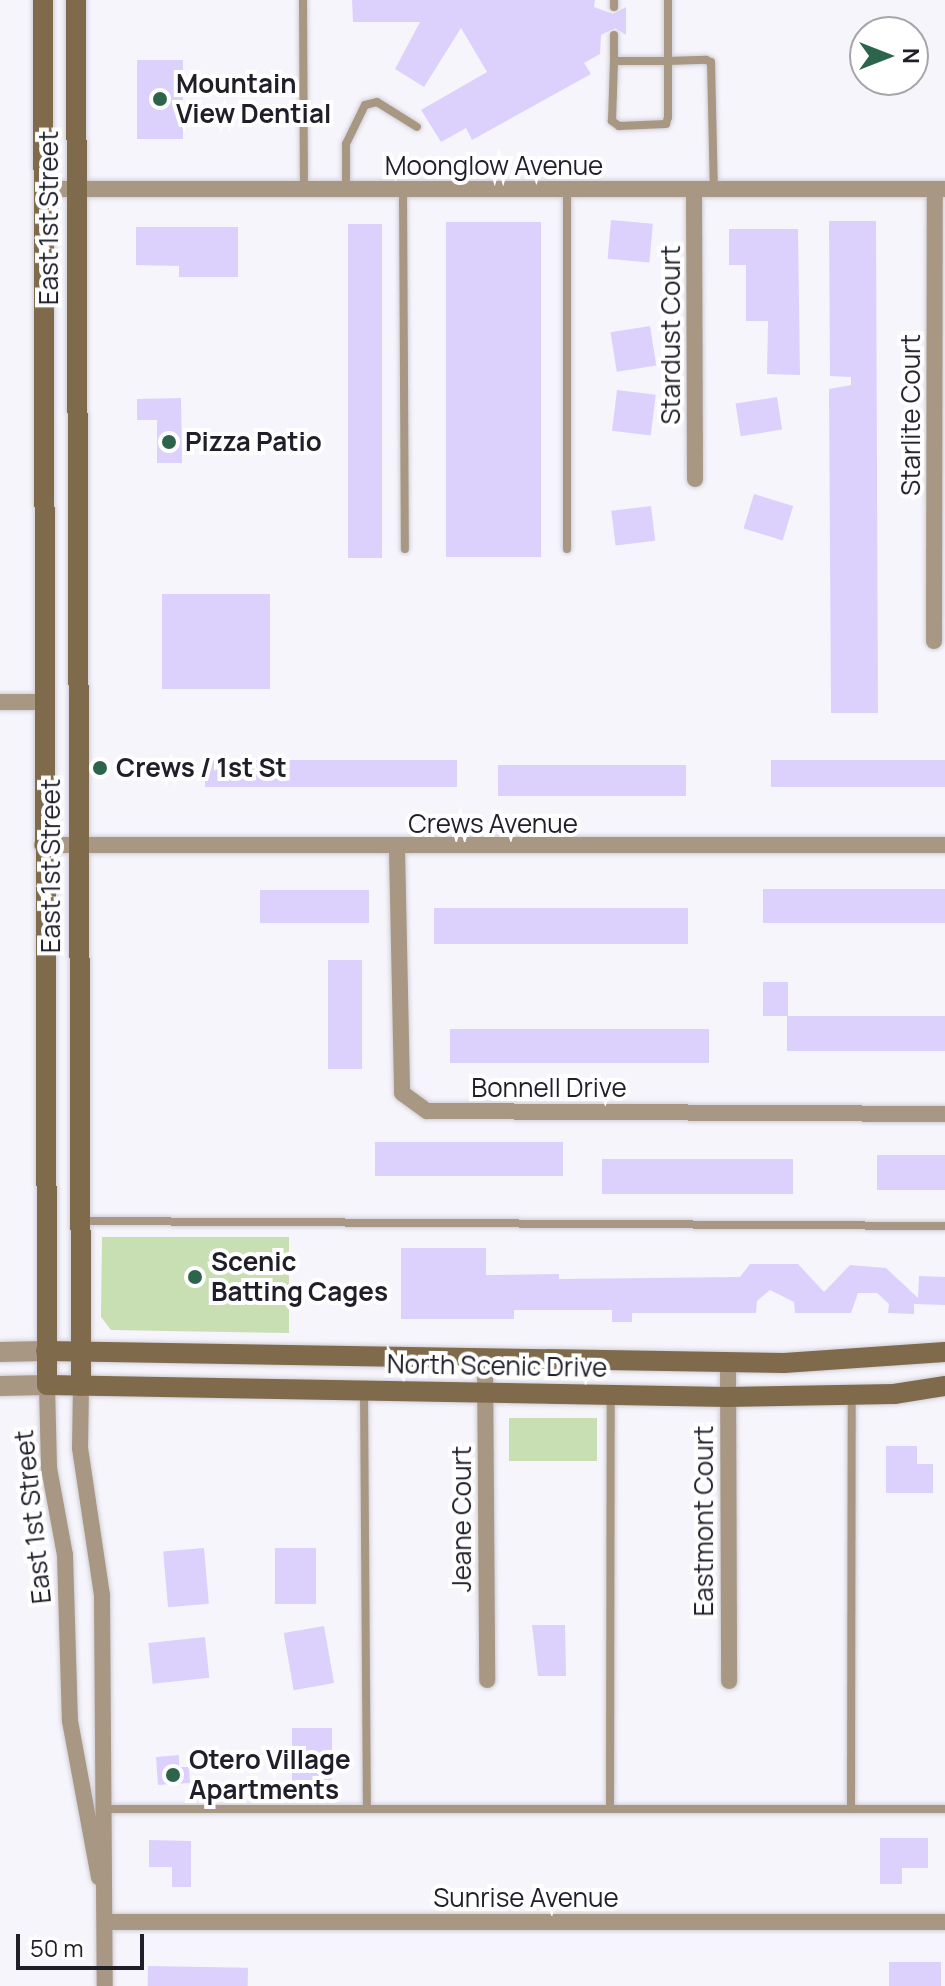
<!DOCTYPE html>
<html>
<head>
<meta charset="utf-8">
<style>
  body { margin:0 }
  #map { position:relative; width:945px; height:1986px; overflow:hidden; background:#f7f5fc; font-family:Manrope,sans-serif }
  div>[style] { position:absolute }
  .green>* { inset:0; background:#c8dfb3; transform-origin:0 0 }
  .building>* { inset:0; background:#dcd1fd; transform-origin:0 0 }
  .roads { filter:drop-shadow(0 0 2px #d0ced6) drop-shadow(0 0 2px #d0ced6) }
  .service>* { height:8px; margin:-4px; padding:0 4px; transform-origin:4px; border-radius:4px; background:#a79783 }
  .minor>* { height:16px; margin:-8px; padding:0 8px; transform-origin:8px; border-radius:8px; background:#a79783 }
  .tertiary>* { height:20px; margin:-10px; padding:0 10px; transform-origin:10px; border-radius:10px; background:#a79783 }
  .secondary>* { height:20px; margin:-10px; padding:0 10px; transform-origin:10px; border-radius:10px; background:#806a4c }
  .dots>* { width:22px; height:22px; translate:-50% -50%; box-sizing:border-box; border:4px solid #fff; border-radius:50% }
  span { translate:-50% -50%; white-space:nowrap; text-align:center; line-height:1.15; -webkit-text-stroke:8px #fff; paint-order:stroke }
  .poi-label { font-size:26px; color:#201e29; font-weight:700 }
  .left { translate:0 -50%; text-align:left }
  .street-label { font-size:26px; color:#201e29 }
  .north { position:absolute; left:849px; top:16px; width:80px; height:80px; box-sizing:border-box; background:#fff; border:2px solid #a6a5a9; border-radius:50%; rotate:90deg; font-size:22px; font-weight:700; line-height:32px; text-align:center; color:#201e29 }
  .north::after { content:''; display:block; margin:auto; width:28px; height:36px; background:#2d654c; clip-path:polygon(50% 0,100% 100%,50% 72%,0 100%) }
  .scale { position:absolute; left:16px; top:1934px; width:128px; height:36px; box-sizing:border-box; border:4px solid #201e29; border-top:0; padding-left:10px; font-size:24px; line-height:28px; white-space:nowrap; color:#201e29; -webkit-text-stroke:6px #fff; paint-order:stroke }
</style>
</head>
<body>
<div id="map">
  <div class="green">
    <div style="clip-path:polygon(102px 1237px,289px 1237px,289px 1333px,111px 1330px,101px 1317px)"></div>
    <div style="left:509px;top:1418px;width:88px;height:43px"></div>
  </div>
  <div class="building">
    <div style="clip-path:polygon(352px 0,595px 0,594px 7px,613px 14px,626px 7px,626px 35px,615px 28px,601px 35px,600px 54px,584px 63px,591px 74px,472px 140px,466px 128px,441px 142px,421px 110px,487px 72px,461px 28px,424px 87px,395px 69px,420px 22px,353px 22px)"></div>
    <div style="left:137px;top:60px;width:46px;height:79px"></div>
    <div style="left:611px;top:220px;width:42px;height:39px;rotate:5deg"></div>
    <div style="clip-path:polygon(829px 221px,876px 221px,878px 713px,831px 713px,829px 389px,851px 385px,851px 377px,830px 376px)"></div>
    <div style="left:446px;top:222px;width:95px;height:335px"></div>
    <div style="left:348px;top:224px;width:34px;height:334px"></div>
    <div style="clip-path:polygon(136px 227px,238px 227px,238px 277px,179px 277px,179px 266px,136px 265px)"></div>
    <div style="clip-path:polygon(729px 229px,798px 229px,800px 375px,767px 374px,768px 321px,746px 321px,746px 265px,729px 265px)"></div>
    <div style="left:650px;top:326px;width:40px;height:40px;rotate:81deg"></div>
    <div style="left:617px;top:390px;width:39px;height:41px;rotate:7deg"></div>
    <div style="left:777px;top:397px;width:33px;height:42px;rotate:81deg"></div>
    <div style="clip-path:polygon(181px 398px,182px 463px,157px 463px,157px 420px,137px 420px,137px 399px)"></div>
    <div style="left:754px;top:494px;width:41px;height:36px;rotate:17deg"></div>
    <div style="left:651px;top:506px;width:35px;height:40px;rotate:83deg"></div>
    <div style="left:162px;top:594px;width:108px;height:95px"></div>
    <div style="left:205px;top:760px;width:252px;height:27px"></div>
    <div style="left:771px;top:760px;width:174px;height:27px"></div>
    <div style="left:498px;top:765px;width:188px;height:31px"></div>
    <div style="left:763px;top:889px;width:182px;height:34px"></div>
    <div style="left:260px;top:890px;width:109px;height:33px"></div>
    <div style="left:434px;top:908px;width:254px;height:36px"></div>
    <div style="left:328px;top:960px;width:34px;height:109px"></div>
    <div style="left:763px;top:982px;width:25px;height:34px"></div>
    <div style="left:787px;top:1016px;width:158px;height:35px"></div>
    <div style="left:450px;top:1029px;width:259px;height:34px"></div>
    <div style="left:375px;top:1142px;width:188px;height:34px"></div>
    <div style="left:877px;top:1155px;width:68px;height:35px"></div>
    <div style="left:602px;top:1159px;width:191px;height:35px"></div>
    <div style="clip-path:polygon(401px 1248px,486px 1248px,486px 1275px,559px 1274px,559px 1279px,740px 1277px,750px 1264px,798px 1264px,824px 1292px,850px 1265px,886px 1268px,918px 1298px,919px 1276px,945px 1277px,945px 1305px,914px 1304px,914px 1314px,888px 1313px,889px 1304px,877px 1293px,858px 1293px,851px 1313px,795px 1313px,794px 1302px,770px 1290px,757px 1301px,756px 1313px,632px 1313px,632px 1322px,612px 1322px,612px 1310px,514px 1310px,514px 1319px,401px 1319px)"></div>
    <div style="clip-path:polygon(886px 1446px,917px 1446px,917px 1464px,933px 1464px,933px 1493px,886px 1493px)"></div>
    <div style="left:204px;top:1548px;width:56px;height:41px;rotate:85deg"></div>
    <div style="left:275px;top:1548px;width:41px;height:56px"></div>
    <div style="clip-path:polygon(532px 1625px,565px 1625px,566px 1676px,538px 1676px)"></div>
    <div style="left:324px;top:1626px;width:58px;height:41px;rotate:80deg"></div>
    <div style="left:205px;top:1637px;width:41px;height:57px;rotate:84deg"></div>
    <div style="left:292px;top:1728px;width:40px;height:56px"></div>
    <div style="clip-path:polygon(179px 1755px,179px 1767px,189px 1767px,190px 1783px,158px 1785px,156px 1757px)"></div>
    <div style="clip-path:polygon(880px 1838px,928px 1838px,928px 1868px,902px 1868px,902px 1884px,880px 1884px)"></div>
    <div style="clip-path:polygon(149px 1840px,191px 1841px,191px 1887px,172px 1887px,172px 1867px,149px 1867px)"></div>
    <div style="left:889px;top:1962px;width:52px;height:24px"></div>
    <div style="left:148px;top:1966px;width:100px;height:20px;rotate:1deg"></div>
  </div>
  <div class="roads">
    <div class="service">
      <div style="left:303px;top:0;width:190px;rotate:89.7deg"></div>
      <div style="left:668px;top:0;width:117px;rotate:90deg"></div>
      <div style="left:668px;top:117px;width:7px;rotate:106deg"></div>
      <div style="left:666px;top:124px;width:47px;rotate:177.6deg"></div>
      <div style="left:619px;top:126px;width:9px;rotate:-144deg"></div>
      <div style="left:612px;top:121px;width:60px;rotate:-88.1deg"></div>
      <div style="left:614px;top:61px;width:54px"></div>
      <div style="left:668px;top:61px;width:38px;rotate:-2deg"></div>
      <div style="left:706px;top:60px;width:5px;rotate:22deg"></div>
      <div style="left:711px;top:62px;width:128px;rotate:88.7deg"></div>
      <div style="left:614px;top:7px;width:7px;rotate:-90deg"></div>
      <div style="left:614px;top:35px;width:26px;rotate:90deg"></div>
      <div style="left:346px;top:189px;width:45px;rotate:-90deg"></div>
      <div style="left:346px;top:144px;width:43px;rotate:-64deg"></div>
      <div style="left:365px;top:105px;width:12px;rotate:-14deg"></div>
      <div style="left:377px;top:102px;width:47px;rotate:32deg"></div>
      <div style="left:403px;top:190px;width:359px;rotate:89.7deg"></div>
      <div style="left:567px;top:549px;width:358px;rotate:-90deg"></div>
      <div style="left:83px;top:1221px;width:862px;rotate:0.33deg"></div>
      <div style="left:364px;top:1390px;width:419px;rotate:89.6deg"></div>
      <div style="left:106px;top:1809px;width:839px"></div>
      <div style="left:610px;top:1809px;width:415px;rotate:-89.9deg"></div>
      <div style="left:851px;top:1809px;width:413px;rotate:-89.9deg"></div>
    </div>
    <div class="minor">
      <div style="left:42px;top:189px;width:903px"></div>
      <div style="left:694px;top:191px;width:288px;rotate:89.8deg"></div>
      <div style="left:934px;top:641px;width:452px;rotate:-89.9deg"></div>
      <div style="left:0;top:702px;width:42px"></div>
      <div style="left:42px;top:845px;width:903px"></div>
      <div style="left:397px;top:849px;width:244px;rotate:88.8deg"></div>
      <div style="left:402px;top:1093px;width:31px;rotate:36deg"></div>
      <div style="left:427px;top:1111px;width:518px;rotate:0.33deg"></div>
      <div style="left:485px;top:1357px;width:323px;rotate:89.6deg"></div>
      <div style="left:728px;top:1361px;width:320px;rotate:89.8deg"></div>
      <div style="left:47px;top:1385px;width:83px;rotate:88.6deg"></div>
      <div style="left:49px;top:1468px;width:88px;rotate:79.6deg"></div>
      <div style="left:65px;top:1555px;width:166px;rotate:88.3deg"></div>
      <div style="left:70px;top:1721px;width:159px;rotate:79.5deg"></div>
      <div style="left:81px;top:1386px;width:62px;rotate:90.9deg"></div>
      <div style="left:80px;top:1448px;width:150px;rotate:81.5deg"></div>
      <div style="left:102px;top:1596px;width:390px;rotate:89.6deg"></div>
      <div style="left:107px;top:1922px;width:838px"></div>
    </div>
    <div class="tertiary">
      <div style="left:0;top:1352px;width:46px;rotate:-1.2deg"></div>
      <div style="left:0;top:1386px;width:47px;rotate:-1.2deg"></div>
    </div>
    <div class="secondary">
      <div style="left:43px;top:0;width:1385px;rotate:89.83deg"></div>
      <div style="left:47px;top:1385px;width:680px;rotate:1.01deg"></div>
      <div style="left:727px;top:1397px;width:167px;rotate:-1deg"></div>
      <div style="left:894px;top:1394px;width:52px;rotate:-8.9deg"></div>
      <div style="left:76px;top:0;width:1386px;rotate:89.79deg"></div>
      <div style="left:46px;top:1351px;width:738px;rotate:0.93deg"></div>
      <div style="left:784px;top:1363px;width:161px;rotate:-3.9deg"></div>
    </div>
  </div>
  <div class="dots">
    <div style="left:160px;top:99px;background:#2d654c"></div>
    <div style="left:169px;top:442px;background:#2d654c"></div>
    <div style="left:100px;top:768px;background:#2d654c"></div>
    <div style="left:195px;top:1277px;background:#2d654c"></div>
    <div style="left:173px;top:1775px;background:#2d654c"></div>
  </div>
  <div class="poi-label">
    <span class="left" style="left:176px;top:99px">Mountain<br>View Dential</span>
    <span class="left" style="left:185px;top:442px">Pizza Patio</span>
    <span class="left" style="left:116px;top:768px">Crews / 1st St</span>
    <span class="left" style="left:211px;top:1277px">Scenic<br>Batting Cages</span>
    <span class="left" style="left:189px;top:1775px">Otero Village<br>Apartments</span>
  </div>
  <div class="street-label">
    <span style="left:494px;top:166px">Moonglow Avenue</span>
    <span style="left:49px;top:218px;rotate:-90deg">East 1st Street</span>
    <span style="left:671px;top:335px;rotate:-90deg">Stardust Court</span>
    <span style="left:911px;top:415px;rotate:-90deg">Starlite Court</span>
    <span style="left:493px;top:824px">Crews Avenue</span>
    <span style="left:51px;top:866px;rotate:-90deg">East 1st Street</span>
    <span style="left:549px;top:1088px">Bonnell Drive</span>
    <span style="left:497px;top:1366px;rotate:1deg">North Scenic Drive</span>
    <span style="left:33px;top:1517px;rotate:-96deg">East 1st Street</span>
    <span style="left:462px;top:1519px;rotate:-90deg">Jeane Court</span>
    <span style="left:704px;top:1521px;rotate:-90deg">Eastmont Court</span>
    <span style="left:526px;top:1898px">Sunrise Avenue</span>
  </div>
  <div class="north">N</div>
  <div class="scale">50 m</div>
</div>
</body>
</html>
